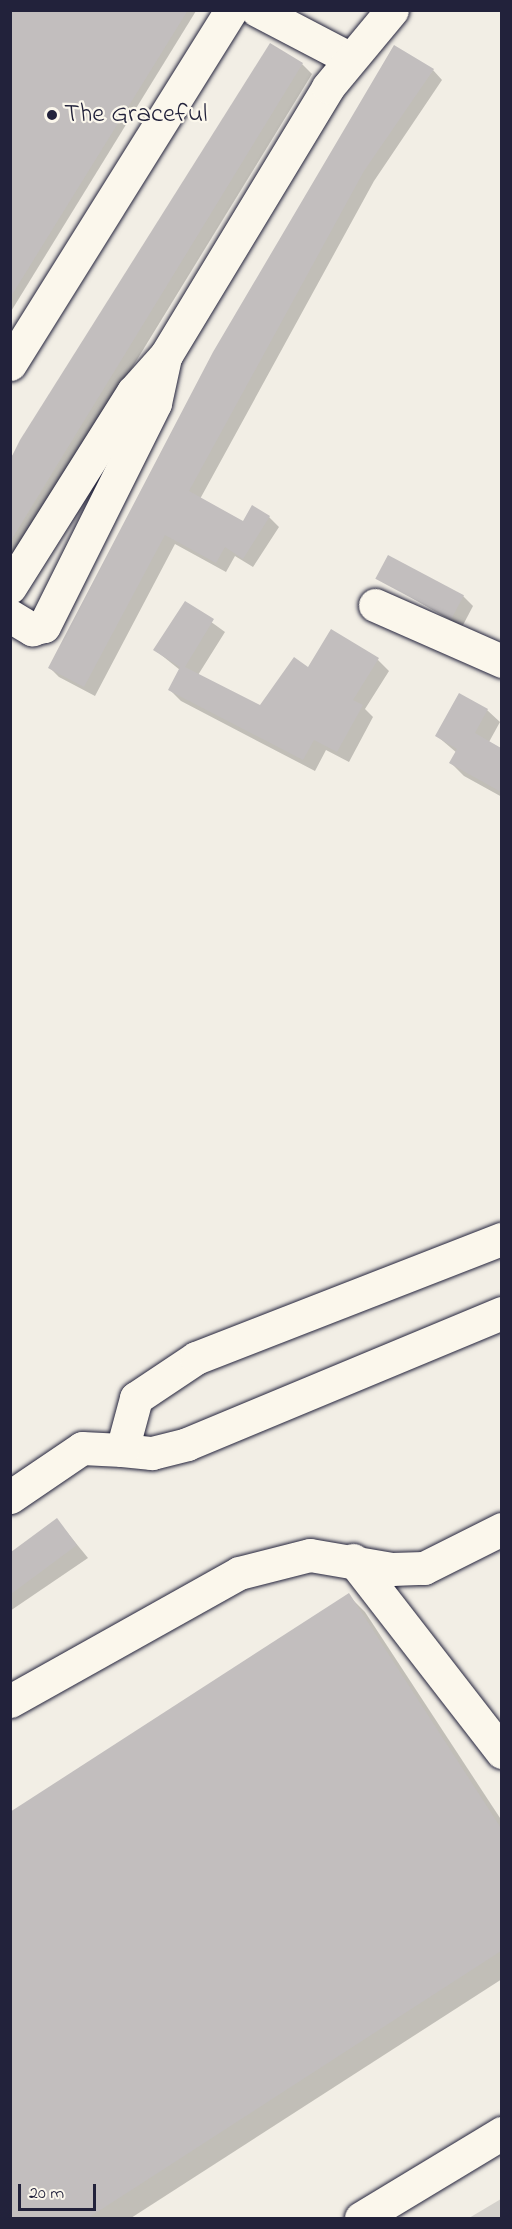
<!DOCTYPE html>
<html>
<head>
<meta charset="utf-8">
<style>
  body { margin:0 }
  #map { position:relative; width:512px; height:2229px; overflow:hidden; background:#f2eee5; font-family:"Indie Flower",sans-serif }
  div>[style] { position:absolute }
  .green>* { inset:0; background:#d4d1cc }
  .shadow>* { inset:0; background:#0003 }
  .building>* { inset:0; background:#c2bebe; transform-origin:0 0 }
  .roads { filter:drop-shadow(0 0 2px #22223b) drop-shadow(0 0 2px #22223b) }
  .minor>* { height:33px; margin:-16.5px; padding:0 16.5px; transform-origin:16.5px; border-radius:16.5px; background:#fbf7ec }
  .dots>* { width:16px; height:16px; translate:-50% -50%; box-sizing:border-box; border:3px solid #fbf7ec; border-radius:50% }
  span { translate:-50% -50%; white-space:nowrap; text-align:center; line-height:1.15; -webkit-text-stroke:4.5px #fbf7ec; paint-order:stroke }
  .poi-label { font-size:27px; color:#22223b }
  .left { translate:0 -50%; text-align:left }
  .frame { position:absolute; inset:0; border:12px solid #22223b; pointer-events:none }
  .scale { position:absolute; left:18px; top:2184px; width:78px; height:27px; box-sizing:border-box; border:3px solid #22223b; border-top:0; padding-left:8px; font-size:18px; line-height:21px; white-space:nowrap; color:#22223b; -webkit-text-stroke:4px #fbf7ec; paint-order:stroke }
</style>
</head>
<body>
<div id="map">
  <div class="green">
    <div style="clip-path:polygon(501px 2199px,501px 2218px,469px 2218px)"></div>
  </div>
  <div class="shadow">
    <div style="clip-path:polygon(10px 10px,196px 11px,10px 313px)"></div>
    <div style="clip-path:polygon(302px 64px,312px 74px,10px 567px,10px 459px)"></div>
    <div style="clip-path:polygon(433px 70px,442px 80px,374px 181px,200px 499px,243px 523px,269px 517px,279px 527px,253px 567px,235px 556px,226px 572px,175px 544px,95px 696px,59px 677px,50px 668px,214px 353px)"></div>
    <div style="clip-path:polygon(378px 578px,463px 596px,473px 606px,462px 627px)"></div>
    <div style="clip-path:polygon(185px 603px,225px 632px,198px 675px,260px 707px,308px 669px,378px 660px,389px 671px,365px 709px,373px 717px,349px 762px,326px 750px,315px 771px,181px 701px,170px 690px,180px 670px,155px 650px)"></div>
    <div style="clip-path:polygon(487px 710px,500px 722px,489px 742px,502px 749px,502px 797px,464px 776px,451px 763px,457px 753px,437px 736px)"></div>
    <div style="clip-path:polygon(57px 1520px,88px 1558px,10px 1611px,10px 1565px)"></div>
    <div style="clip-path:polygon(348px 1595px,365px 1612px,502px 1821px,502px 1979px,131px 2218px,10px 2218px,10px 1813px)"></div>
  </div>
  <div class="building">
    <div style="clip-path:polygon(10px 10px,188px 10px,10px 298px)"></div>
    <div style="clip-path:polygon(270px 43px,303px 63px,10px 542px,10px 460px,20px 440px)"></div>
    <div style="clip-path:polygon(394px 45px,434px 69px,364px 171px,189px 491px,243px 521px,252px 505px,270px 516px,243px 559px,225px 547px,216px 563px,165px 535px,84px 687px,48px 668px,213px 352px)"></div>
    <div style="left:388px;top:555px;width:86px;height:27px;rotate:28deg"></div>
    <div style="clip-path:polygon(185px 601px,214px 619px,185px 667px,260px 705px,294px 657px,308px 667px,331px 629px,379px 658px,353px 700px,363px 705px,337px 752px,314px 740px,303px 760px,168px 690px,180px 667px,153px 650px)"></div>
    <div style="clip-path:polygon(459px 693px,488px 709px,475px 733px,501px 748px,501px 792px,449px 763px,457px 749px,435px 736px)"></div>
    <div style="clip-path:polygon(57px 1518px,77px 1545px,11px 1594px,11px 1552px)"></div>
    <div style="clip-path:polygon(349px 1593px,501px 1828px,501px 1951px,88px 2218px,10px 2218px,10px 1812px)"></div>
  </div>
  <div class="roads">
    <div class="minor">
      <div style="left:257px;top:10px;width:104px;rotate:27.6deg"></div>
      <div style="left:10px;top:364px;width:417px;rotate:-58deg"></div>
      <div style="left:10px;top:587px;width:231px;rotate:-57.8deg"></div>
      <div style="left:133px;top:392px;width:50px;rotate:-48.3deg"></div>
      <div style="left:166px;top:355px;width:313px;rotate:-58.8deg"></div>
      <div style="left:328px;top:87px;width:100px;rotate:-50.3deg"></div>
      <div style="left:375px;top:605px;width:139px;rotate:23.8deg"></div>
      <div style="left:10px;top:616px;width:26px;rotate:31deg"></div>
      <div style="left:32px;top:629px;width:12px;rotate:-14deg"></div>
      <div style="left:44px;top:626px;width:249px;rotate:-63.5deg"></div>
      <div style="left:155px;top:403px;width:47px;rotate:-77.7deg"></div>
      <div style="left:122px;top:1450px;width:30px;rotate:6deg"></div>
      <div style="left:152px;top:1453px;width:36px;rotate:-14deg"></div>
      <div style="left:187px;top:1444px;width:341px;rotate:-22.6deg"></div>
      <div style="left:10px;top:1497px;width:87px;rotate:-34.2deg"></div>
      <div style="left:82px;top:1448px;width:40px;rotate:2.9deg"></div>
      <div style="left:122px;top:1450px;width:54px;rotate:-74.9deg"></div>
      <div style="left:136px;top:1398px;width:72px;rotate:-33.7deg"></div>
      <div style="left:196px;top:1358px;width:328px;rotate:-21.3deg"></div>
      <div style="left:353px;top:1560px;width:243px;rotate:52.2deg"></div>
      <div style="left:10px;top:1701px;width:262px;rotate:-29.2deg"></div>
      <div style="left:239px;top:1573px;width:73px;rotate:-14.2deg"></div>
      <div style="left:310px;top:1555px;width:83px;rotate:9.7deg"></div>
      <div style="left:392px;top:1569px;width:32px;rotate:-2deg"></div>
      <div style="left:424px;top:1568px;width:87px;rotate:-26.6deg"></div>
      <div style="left:361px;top:2218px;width:165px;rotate:-31.1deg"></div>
    </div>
  </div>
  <div class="dots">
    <div style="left:52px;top:115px;background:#22223b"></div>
  </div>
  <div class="poi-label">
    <span class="left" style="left:64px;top:115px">The Graceful</span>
  </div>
  <div class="frame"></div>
  <div class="scale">20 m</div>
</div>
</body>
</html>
